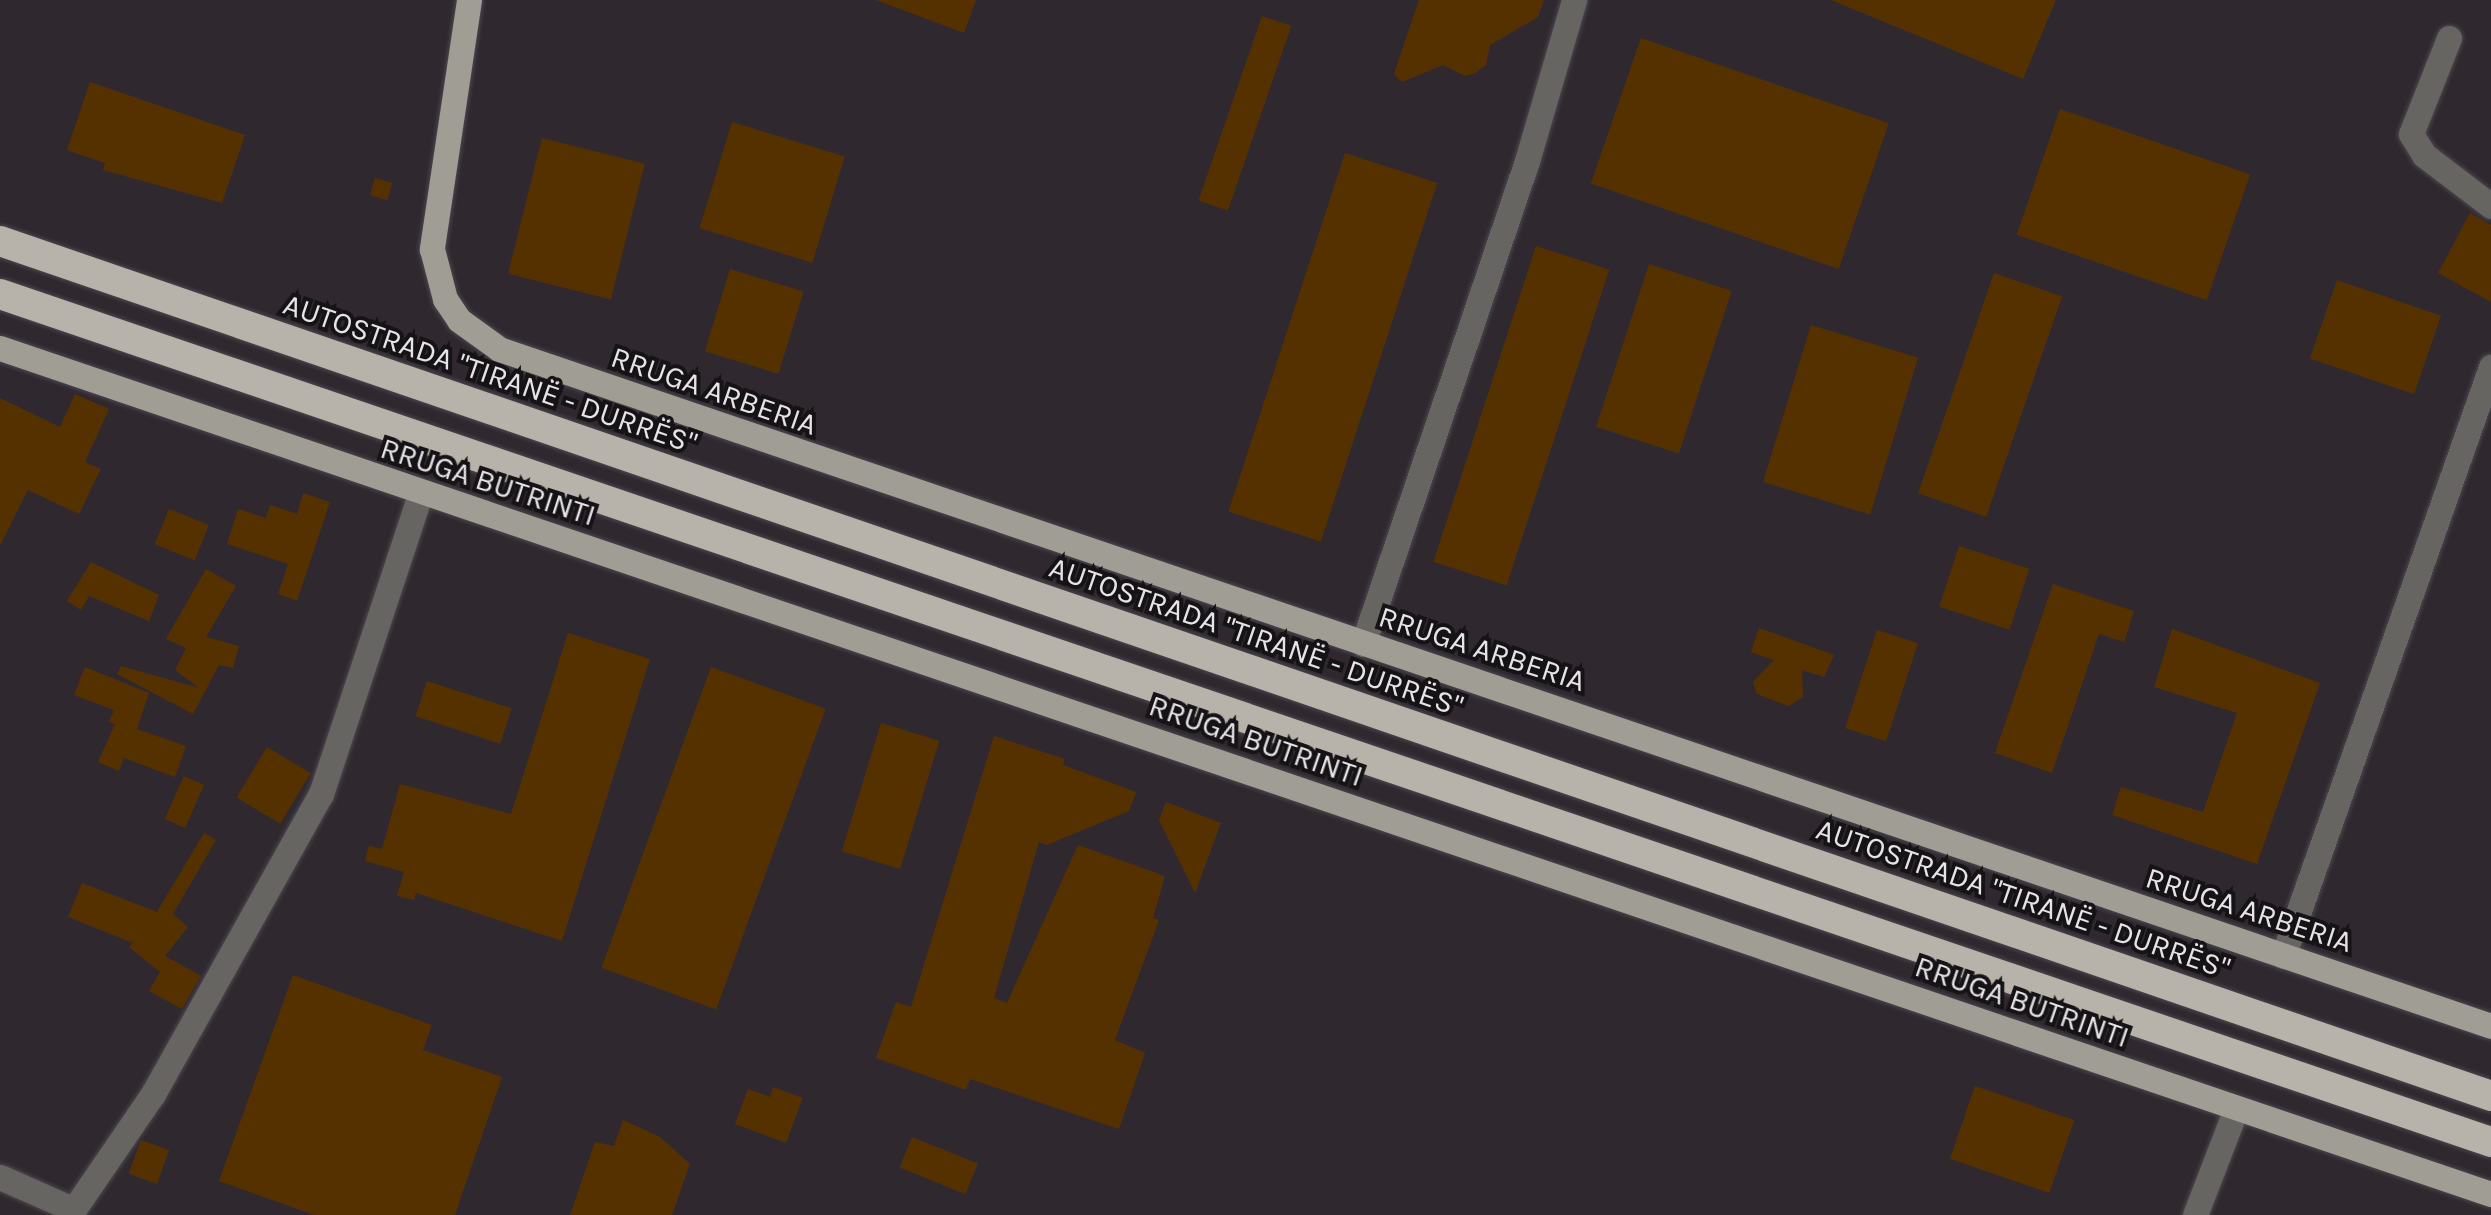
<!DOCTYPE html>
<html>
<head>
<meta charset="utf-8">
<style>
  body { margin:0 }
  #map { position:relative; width:2491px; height:1215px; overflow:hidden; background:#2f292f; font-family:Karla,sans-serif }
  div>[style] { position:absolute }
  .building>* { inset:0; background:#563100; transform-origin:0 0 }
  .roads { filter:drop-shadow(0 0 2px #4c474d) drop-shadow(0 0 2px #4c474d) }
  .minor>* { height:25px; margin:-12.5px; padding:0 12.5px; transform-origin:12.5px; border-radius:12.5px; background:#666561 }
  .major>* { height:25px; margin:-12.5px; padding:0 12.5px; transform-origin:12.5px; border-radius:12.5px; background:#a09d95 }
  .highway>* { height:30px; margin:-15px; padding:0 15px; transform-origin:15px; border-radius:15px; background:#b7b3aa }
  span { translate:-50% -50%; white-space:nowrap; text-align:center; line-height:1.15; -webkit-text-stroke:8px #161316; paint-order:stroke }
  .street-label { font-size:30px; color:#e7e4e8 }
</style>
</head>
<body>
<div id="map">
  <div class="building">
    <div style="clip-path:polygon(876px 0,976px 0,964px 33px)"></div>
    <div style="clip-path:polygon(1419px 0,1544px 0,1538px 17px,1490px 45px,1486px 65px,1476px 73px,1465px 76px,1443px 65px,1402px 82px,1394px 74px)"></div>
    <div style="clip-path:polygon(1831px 0,2056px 0,2023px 79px)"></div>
    <div style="left:1262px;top:16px;width:31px;height:195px;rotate:19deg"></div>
    <div style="left:1641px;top:38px;width:262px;height:154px;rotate:19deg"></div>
    <div style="clip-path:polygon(90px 82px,245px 135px,222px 203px,103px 170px,105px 163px,67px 150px)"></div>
    <div style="left:2060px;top:109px;width:201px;height:133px;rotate:19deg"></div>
    <div style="left:732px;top:122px;width:118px;height:111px;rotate:17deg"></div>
    <div style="left:542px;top:138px;width:106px;height:140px;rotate:14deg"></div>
    <div style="left:1345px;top:153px;width:97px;height:377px;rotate:18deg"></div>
    <div style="left:375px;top:178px;width:18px;height:18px;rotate:16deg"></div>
    <div style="clip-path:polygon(2470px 213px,2491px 225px,2491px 302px,2438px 273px)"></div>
    <div style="left:1536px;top:246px;width:77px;height:332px;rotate:18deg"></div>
    <div style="left:1649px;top:264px;width:87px;height:171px;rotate:18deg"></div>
    <div style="left:730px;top:269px;width:77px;height:86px;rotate:17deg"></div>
    <div style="left:1994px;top:273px;width:72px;height:233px;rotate:19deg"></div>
    <div style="left:2337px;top:280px;width:110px;height:83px;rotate:19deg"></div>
    <div style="left:1811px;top:325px;width:112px;height:164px;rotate:17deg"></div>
    <div style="clip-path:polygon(75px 394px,109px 409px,85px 462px,101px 469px,79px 514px,28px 490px,0 546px,0 398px,60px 427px)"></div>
    <div style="clip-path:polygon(303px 493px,330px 502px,297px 601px,278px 594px,288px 564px,227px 544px,238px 509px,266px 518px,270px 505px,297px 514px)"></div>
    <div style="left:169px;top:509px;width:43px;height:38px;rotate:22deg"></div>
    <div style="left:1959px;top:546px;width:74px;height:64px;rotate:18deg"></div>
    <div style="clip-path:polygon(91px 562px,159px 595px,149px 621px,89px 596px,81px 610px,67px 601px)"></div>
    <div style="clip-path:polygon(206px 569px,236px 586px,206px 637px,239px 646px,233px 668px,219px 665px,193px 714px,117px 674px,121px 666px,199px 688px,175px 670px,186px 648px,166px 639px)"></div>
    <div style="clip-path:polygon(2053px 584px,2134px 611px,2124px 642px,2099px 634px,2052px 773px,1995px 753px)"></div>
    <div style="clip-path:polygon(1759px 628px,1834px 655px,1824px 677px,1802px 670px,1803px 697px,1789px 706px,1757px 694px,1753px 682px,1774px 660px,1751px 652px)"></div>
    <div style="clip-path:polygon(2172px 629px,2320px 683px,2257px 864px,2112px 815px,2121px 787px,2203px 812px,2237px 713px,2154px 687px)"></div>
    <div style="left:1877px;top:630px;width:43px;height:103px;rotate:18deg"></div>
    <div style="clip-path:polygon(568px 633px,650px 659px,562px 941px,416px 893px,414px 900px,397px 896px,404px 872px,365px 861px,369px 846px,382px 849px,400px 784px,511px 814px)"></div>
    <div style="clip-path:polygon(85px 667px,149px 693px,137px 729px,186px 746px,175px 777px,124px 758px,119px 771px,98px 762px,115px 724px,109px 722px,114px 710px,74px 695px)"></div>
    <div style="left:711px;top:667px;width:122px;height:320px;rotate:20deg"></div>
    <div style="left:427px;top:681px;width:89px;height:37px;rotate:18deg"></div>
    <div style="left:881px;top:723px;width:61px;height:134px;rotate:17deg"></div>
    <div style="clip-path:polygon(994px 736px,1065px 759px,1063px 765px,1136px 792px,1129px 811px,1047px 845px,1039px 842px,994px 998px,1007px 1003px,1078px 845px,1165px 876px,1153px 918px,1159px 920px,1115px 1040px,1145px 1053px,1119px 1129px,970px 1079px,966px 1090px,876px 1058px,896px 1002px,911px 1007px)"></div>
    <div style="left:267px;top:747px;width:51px;height:59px;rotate:31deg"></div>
    <div style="left:184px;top:776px;width:22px;height:47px;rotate:24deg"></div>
    <div style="clip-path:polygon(1166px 802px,1221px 823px,1195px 893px,1159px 820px)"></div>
    <div style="clip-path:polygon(204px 833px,216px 840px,173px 914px,188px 927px,165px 956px,201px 976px,182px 1009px,149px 991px,160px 972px,129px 947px,133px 943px,68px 917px,82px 883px,157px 912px)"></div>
    <div style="clip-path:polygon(293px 975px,432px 1025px,423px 1050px,502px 1077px,455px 1215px,314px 1215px,219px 1181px)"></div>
    <div style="left:1975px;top:1086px;width:105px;height:77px;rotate:19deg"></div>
    <div style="clip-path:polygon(773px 1087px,803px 1098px,786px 1143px,735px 1124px,748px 1089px,770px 1097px)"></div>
    <div style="clip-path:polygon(623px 1120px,660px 1137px,690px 1164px,672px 1215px,570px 1215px,595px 1142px,614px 1146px)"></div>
    <div style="left:912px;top:1137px;width:71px;height:33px;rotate:22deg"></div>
    <div style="left:141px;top:1140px;width:30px;height:36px;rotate:20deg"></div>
  </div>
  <div class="roads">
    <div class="minor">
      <div style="left:2449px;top:38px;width:103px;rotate:111.6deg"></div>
      <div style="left:2411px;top:134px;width:25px;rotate:58deg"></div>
      <div style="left:2424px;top:155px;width:84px;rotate:37.3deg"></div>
      <div style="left:1363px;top:644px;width:510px;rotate:-71.25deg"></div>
      <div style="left:1527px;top:161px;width:168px;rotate:-73.7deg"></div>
      <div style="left:2283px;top:956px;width:625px;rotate:-70.55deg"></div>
      <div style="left:0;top:1177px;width:77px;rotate:23.9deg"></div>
      <div style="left:70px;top:1215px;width:147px;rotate:-55.6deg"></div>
      <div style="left:153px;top:1094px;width:344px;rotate:-60.8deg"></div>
      <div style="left:321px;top:794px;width:315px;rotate:-71.7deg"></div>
      <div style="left:2195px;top:1215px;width:114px;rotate:-68.9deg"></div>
    </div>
    <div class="major">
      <div style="left:469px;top:0;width:252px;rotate:98.5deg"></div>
      <div style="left:432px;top:249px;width:52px;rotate:75.4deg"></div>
      <div style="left:445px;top:299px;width:25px;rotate:56deg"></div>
      <div style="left:459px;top:320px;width:49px;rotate:35.9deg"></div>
      <div style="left:499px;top:349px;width:2104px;rotate:18.77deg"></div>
      <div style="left:0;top:348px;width:2631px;rotate:18.76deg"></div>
    </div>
    <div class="highway">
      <div style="left:0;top:241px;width:2634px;rotate:18.94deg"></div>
      <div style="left:0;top:294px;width:2631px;rotate:18.8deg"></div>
    </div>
  </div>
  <div class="street-label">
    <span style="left:490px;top:374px;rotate:19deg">AUTOSTRADA "TIRANË - DURRËS"</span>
    <span style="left:714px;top:391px;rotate:19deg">RRUGA ARBERIA</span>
    <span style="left:488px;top:482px;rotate:18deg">RRUGA BUTRINTI</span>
    <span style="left:1256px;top:637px;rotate:19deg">AUTOSTRADA "TIRANË - DURRËS"</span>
    <span style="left:1482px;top:649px;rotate:18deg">RRUGA ARBERIA</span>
    <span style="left:1256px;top:741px;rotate:19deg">RRUGA BUTRINTI</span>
    <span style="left:2023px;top:899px;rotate:19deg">AUTOSTRADA "TIRANË - DURRËS"</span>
    <span style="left:2249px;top:910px;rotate:18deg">RRUGA ARBERIA</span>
    <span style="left:2022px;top:1002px;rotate:19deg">RRUGA BUTRINTI</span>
  </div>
</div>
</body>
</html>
